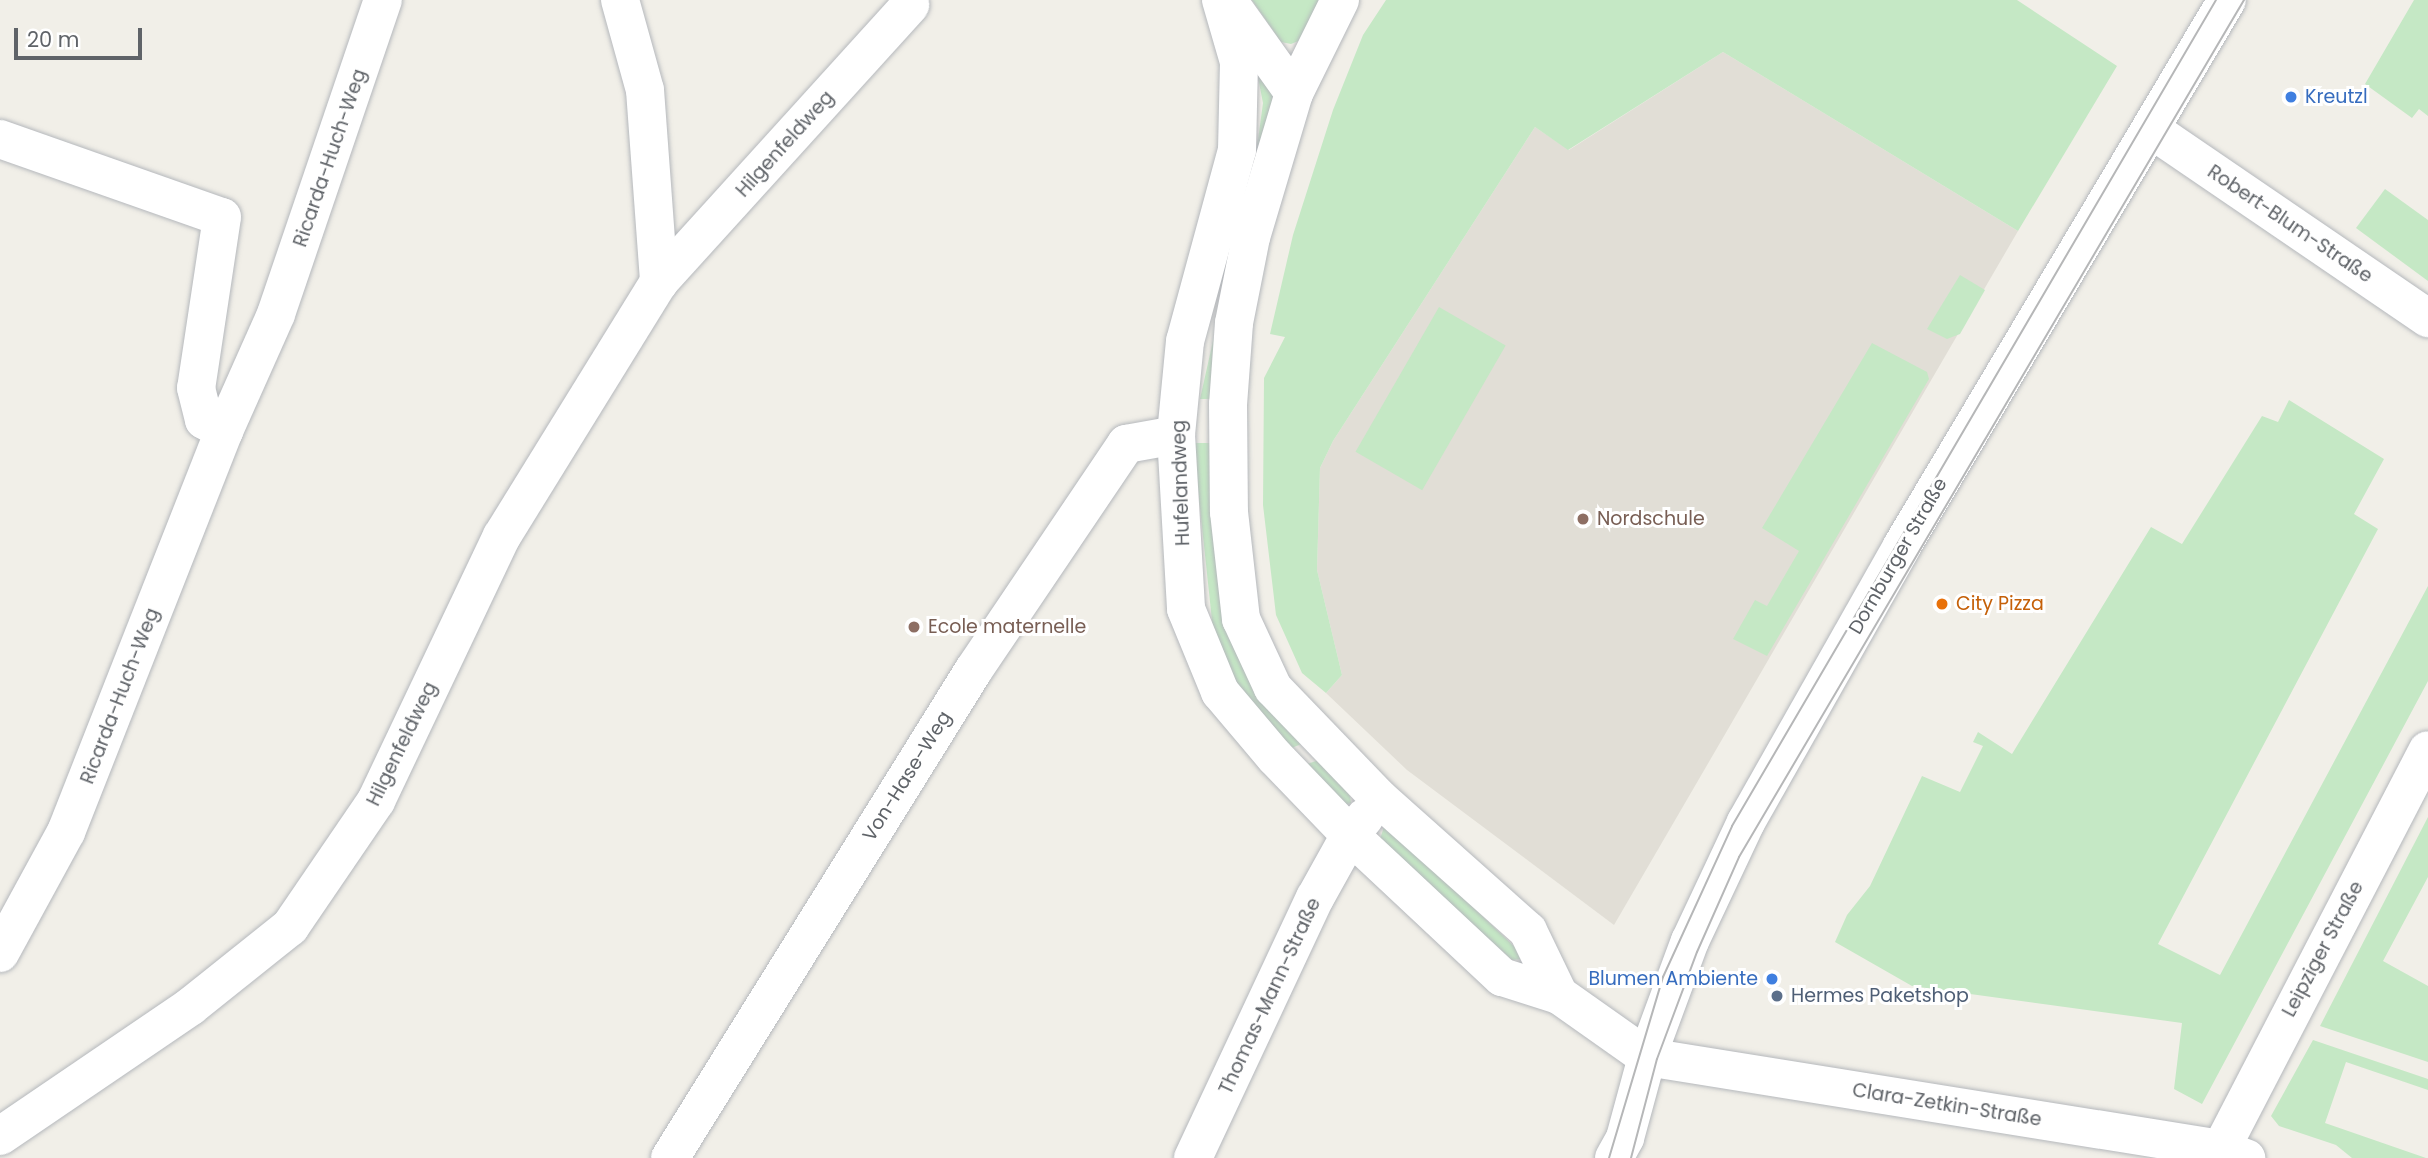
<!DOCTYPE html>
<html>
<head>
<meta charset="utf-8">
<style>
  body { margin:0 }
  #map { position:relative; width:2428px; height:1158px; overflow:hidden; background:#f1efe8; font-family:Poppins,sans-serif }
  div>[style] { position:absolute }
  .education>* { inset:0; background:#e1ded6 }
  .green>* { inset:0; background:#c5e8c5; transform-origin:0 0 }
  .roads { filter:drop-shadow(0 0 2px #b5b8bc) drop-shadow(0 0 2px #b5b8bc) }
  .street>* { height:38px; margin:-19px; padding:0 19px; transform-origin:19px; border-radius:19px; background:#fff }
  .secondary>* { height:38px; margin:-19px; padding:0 19px; transform-origin:19px; border-radius:19px; background:#fff }
  .tram>* { height:2px; margin:-1px; padding:0 1px; transform-origin:1px; border-radius:1px; background:#b6b7b8 }
  .dots>* { width:19px; height:19px; translate:-50% -50%; box-sizing:border-box; border:4px solid #fff; border-radius:50% }
  span { translate:-50% -50%; white-space:nowrap; text-align:center; line-height:1.15; -webkit-text-stroke:6px #fff; paint-order:stroke }
  .shop-label { font-size:19px; color:#366cbe }
  .left { translate:0 -50%; text-align:left }
  .right { translate:-100% -50%; text-align:right }
  .street-label { font-size:19px; color:#5f6368 }
  .education-label { font-size:19px; color:#785e54 }
  .food-label { font-size:19px; color:#c56008 }
  .service-label { font-size:19px; color:#4e5e75 }
  .scale { position:absolute; left:14px; top:28px; width:128px; height:32px; box-sizing:border-box; border:4px solid #5f6368; border-top:0; padding-left:9px; font-size:21px; line-height:24px; white-space:nowrap; color:#5f6368; -webkit-text-stroke:5px #fff; paint-order:stroke }
</style>
</head>
<body>
<div id="map">
  <div class="education">
    <div style="clip-path:polygon(1723px 52px,2018px 231px,1614px 925px,1407px 770px,1326px 693px,1342px 675px,1317px 570px,1320px 468px,1333px 441px,1535px 127px,1569px 150px)"></div>
  </div>
  <div class="green">
    <div style="clip-path:polygon(1252px 0,1324px 0,1301px 40px,1291px 44px,1281px 42px)"></div>
    <div style="clip-path:polygon(1386px 0,2017px 0,2117px 66px,2018px 231px,1723px 52px,1568px 150px,1535px 127px,1333px 441px,1320px 468px,1317px 570px,1342px 675px,1326px 693px,1302px 673px,1276px 615px,1263px 505px,1264px 378px,1285px 337px,1270px 334px,1293px 235px,1333px 110px,1363px 35px)"></div>
    <div style="clip-path:polygon(2414px 0,2428px 0,2428px 116px,2419px 109px,2412px 118px,2365px 84px)"></div>
    <div style="clip-path:polygon(1256px 67px,1277px 97px,1216px 399px,1200px 399px,1258px 140px,1263px 103px)"></div>
    <div style="clip-path:polygon(2385px 189px,2428px 220px,2428px 281px,2356px 228px)"></div>
    <div style="clip-path:polygon(1960px 275px,1985px 290px,1960px 334px,1947px 339px,1927px 329px)"></div>
    <div style="left:1439px;top:307px;width:77px;height:167px;rotate:30deg"></div>
    <div style="clip-path:polygon(1872px 343px,1927px 372px,1929px 379px,1767px 656px,1733px 639px,1755px 600px,1767px 606px,1799px 551px,1762px 528px)"></div>
    <div style="clip-path:polygon(2289px 400px,2384px 459px,2354px 514px,2378px 529px,2158px 944px,2220px 975px,2428px 586px,2428px 681px,2202px 1104px,2174px 1089px,2182px 1023px,1912px 986px,1835px 942px,1847px 915px,1870px 886px,1922px 776px,1960px 792px,1983px 746px,1973px 742px,1978px 732px,2012px 754px,2151px 527px,2182px 544px,2262px 416px,2278px 422px)"></div>
    <div style="clip-path:polygon(1193px 443px,1214px 443px,1218px 556px,1306px 742px,1287px 750px,1231px 685px,1214px 639px)"></div>
    <div style="clip-path:polygon(1322px 759px,1350px 796px,1351px 803px,1343px 805px,1301px 766px)"></div>
    <div style="clip-path:polygon(2428px 817px,2428px 877px,2383px 961px,2428px 986px,2428px 1062px,2320px 1026px)"></div>
    <div style="clip-path:polygon(1384px 827px,1392px 830px,1520px 952px,1522px 959px,1512px 960px,1380px 839px)"></div>
    <div style="clip-path:polygon(2313px 1040px,2428px 1079px,2428px 1090px,2346px 1062px,2325px 1123px,2426px 1158px,2352px 1158px,2336px 1145px,2279px 1126px,2271px 1116px)"></div>
  </div>
  <div class="roads">
    <div class="street">
      <div style="left:620px;top:0;width:93px;rotate:74.5deg"></div>
      <div style="left:645px;top:90px;width:193px;rotate:85.8deg"></div>
      <div style="left:1221px;top:0;width:65px;rotate:73.8deg"></div>
      <div style="left:1239px;top:62px;width:88px;rotate:91.3deg"></div>
      <div style="left:1237px;top:150px;width:198px;rotate:105.2deg"></div>
      <div style="left:1185px;top:341px;width:94px;rotate:95.5deg"></div>
      <div style="left:1176px;top:435px;width:174px;rotate:86.7deg"></div>
      <div style="left:1186px;top:609px;width:90px;rotate:67.7deg"></div>
      <div style="left:1220px;top:692px;width:85px;rotate:49.8deg"></div>
      <div style="left:1275px;top:757px;width:108px;rotate:46.1deg"></div>
      <div style="left:1350px;top:835px;width:208px;rotate:43.1deg"></div>
      <div style="left:1502px;top:977px;width:60px;rotate:17.5deg"></div>
      <div style="left:1559px;top:995px;width:108px;rotate:35.2deg"></div>
      <div style="left:1647px;top:1057px;width:581px;rotate:9.11deg"></div>
      <div style="left:2221px;top:1149px;width:27px;rotate:20deg"></div>
      <div style="left:1340px;top:0;width:104px;rotate:116.3deg"></div>
      <div style="left:1294px;top:93px;width:150px;rotate:106.6deg"></div>
      <div style="left:1251px;top:237px;width:88px;rotate:101.2deg"></div>
      <div style="left:1234px;top:323px;width:81px;rotate:94.2deg"></div>
      <div style="left:1228px;top:404px;width:108px;rotate:89.5deg"></div>
      <div style="left:1229px;top:512px;width:108px;rotate:83.6deg"></div>
      <div style="left:1241px;top:619px;width:76px;rotate:65.1deg"></div>
      <div style="left:1273px;top:688px;width:154px;rotate:46.1deg"></div>
      <div style="left:1380px;top:799px;width:198px;rotate:41.7deg"></div>
      <div style="left:1528px;top:931px;width:71px;rotate:64.2deg"></div>
      <div style="left:1229px;top:2px;width:112px;rotate:54.5deg"></div>
      <div style="left:2152px;top:130px;width:334px;rotate:34.3deg"></div>
      <div style="left:0;top:139px;width:235px;rotate:19.4deg"></div>
      <div style="left:222px;top:217px;width:173px;rotate:98.6deg"></div>
      <div style="left:196px;top:388px;width:33px;rotate:76deg"></div>
      <div style="left:204px;top:420px;width:23px;rotate:29deg"></div>
      <div style="left:0;top:953px;width:138px;rotate:-61.4deg"></div>
      <div style="left:66px;top:832px;width:431px;rotate:-68.5deg"></div>
      <div style="left:224px;top:431px;width:128px;rotate:-66deg"></div>
      <div style="left:276px;top:314px;width:332px;rotate:-71.2deg"></div>
      <div style="left:0;top:1136px;width:231px;rotate:-34.2deg"></div>
      <div style="left:191px;top:1006px;width:127px;rotate:-38.6deg"></div>
      <div style="left:290px;top:927px;width:153px;rotate:-55.7deg"></div>
      <div style="left:376px;top:801px;width:293px;rotate:-64.6deg"></div>
      <div style="left:502px;top:536px;width:299px;rotate:-58.3deg"></div>
      <div style="left:659px;top:282px;width:374px;rotate:-47.8deg"></div>
      <div style="left:2221px;top:1149px;width:449px;rotate:-62.6deg"></div>
      <div style="left:670px;top:1158px;width:574px;rotate:-58.11deg"></div>
      <div style="left:973px;top:671px;width:274px;rotate:-56deg"></div>
      <div style="left:1126px;top:444px;width:51px;rotate:-10.2deg"></div>
      <div style="left:1193px;top:1158px;width:287px;rotate:-64.9deg"></div>
      <div style="left:1315px;top:898px;width:72px;rotate:-60.9deg"></div>
      <div style="left:1350px;top:835px;width:23px;rotate:-50deg"></div>
    </div>
    <div class="secondary">
      <div style="left:1614px;top:1158px;width:23px;rotate:-61deg"></div>
      <div style="left:1625px;top:1138px;width:84px;rotate:-74.8deg"></div>
      <div style="left:1647px;top:1057px;width:124px;rotate:-69.7deg"></div>
      <div style="left:1690px;top:941px;width:132px;rotate:-64.8deg"></div>
      <div style="left:1746px;top:822px;width:317px;rotate:-60.5deg"></div>
      <div style="left:1902px;top:546px;width:635px;rotate:-59.24deg"></div>
    </div>
  </div>
  <div class="tram">
    <div style="left:1609px;top:1158px;width:189px;rotate:-73.4deg"></div>
    <div style="left:1663px;top:977px;width:166px;rotate:-65.4deg"></div>
    <div style="left:1732px;top:826px;width:957px;rotate:-59.63deg"></div>
    <div style="left:1631px;top:1158px;width:102px;rotate:-75.3deg"></div>
    <div style="left:1657px;top:1059px;width:114px;rotate:-69.5deg"></div>
    <div style="left:1697px;top:952px;width:104px;rotate:-66.1deg"></div>
    <div style="left:1739px;top:857px;width:995px;rotate:-59.49deg"></div>
  </div>
  <div class="dots">
    <div style="left:2291px;top:97px;background:#3f7fe0"></div>
    <div style="left:1583px;top:519px;background:#8d6e63"></div>
    <div style="left:1942px;top:604px;background:#e8710a"></div>
    <div style="left:914px;top:627px;background:#8d6e63"></div>
    <div style="left:1772px;top:979px;background:#3f7fe0"></div>
    <div style="left:1777px;top:996px;background:#5c6f8a"></div>
  </div>
  <div class="shop-label">
    <span class="left" style="left:2305px;top:97px">Kreutzl</span>
    <span class="right" style="left:1758px;top:979px">Blumen Ambiente</span>
  </div>
  <div class="street-label">
    <span style="left:785px;top:144px;rotate:-48deg">Hilgenfeldweg</span>
    <span style="left:330px;top:158px;rotate:-71deg">Ricarda-Huch-Weg</span>
    <span style="left:2290px;top:224px;rotate:34deg">Robert-Blum-Straße</span>
    <span style="left:1181px;top:483px;rotate:-92deg">Hufelandweg</span>
    <span style="left:1898px;top:556px;rotate:-60deg">Dornburger Straße</span>
    <span style="left:120px;top:696px;rotate:-69deg">Ricarda-Huch-Weg</span>
    <span style="left:402px;top:744px;rotate:-64deg">Hilgenfeldweg</span>
    <span style="left:907px;top:776px;rotate:-58deg">Von-Hase-Weg</span>
    <span style="left:2323px;top:949px;rotate:-62deg">Leipziger Straße</span>
    <span style="left:1270px;top:996px;rotate:-65deg">Thomas-Mann-Straße</span>
    <span style="left:1947px;top:1105px;rotate:9deg">Clara-Zetkin-Straße</span>
  </div>
  <div class="education-label">
    <span class="left" style="left:1597px;top:519px">Nordschule</span>
    <span class="left" style="left:928px;top:627px">Ecole maternelle</span>
  </div>
  <div class="food-label">
    <span class="left" style="left:1956px;top:604px">City Pizza</span>
  </div>
  <div class="service-label">
    <span class="left" style="left:1791px;top:996px">Hermes Paketshop</span>
  </div>
  <div class="scale">20 m</div>
</div>
</body>
</html>
